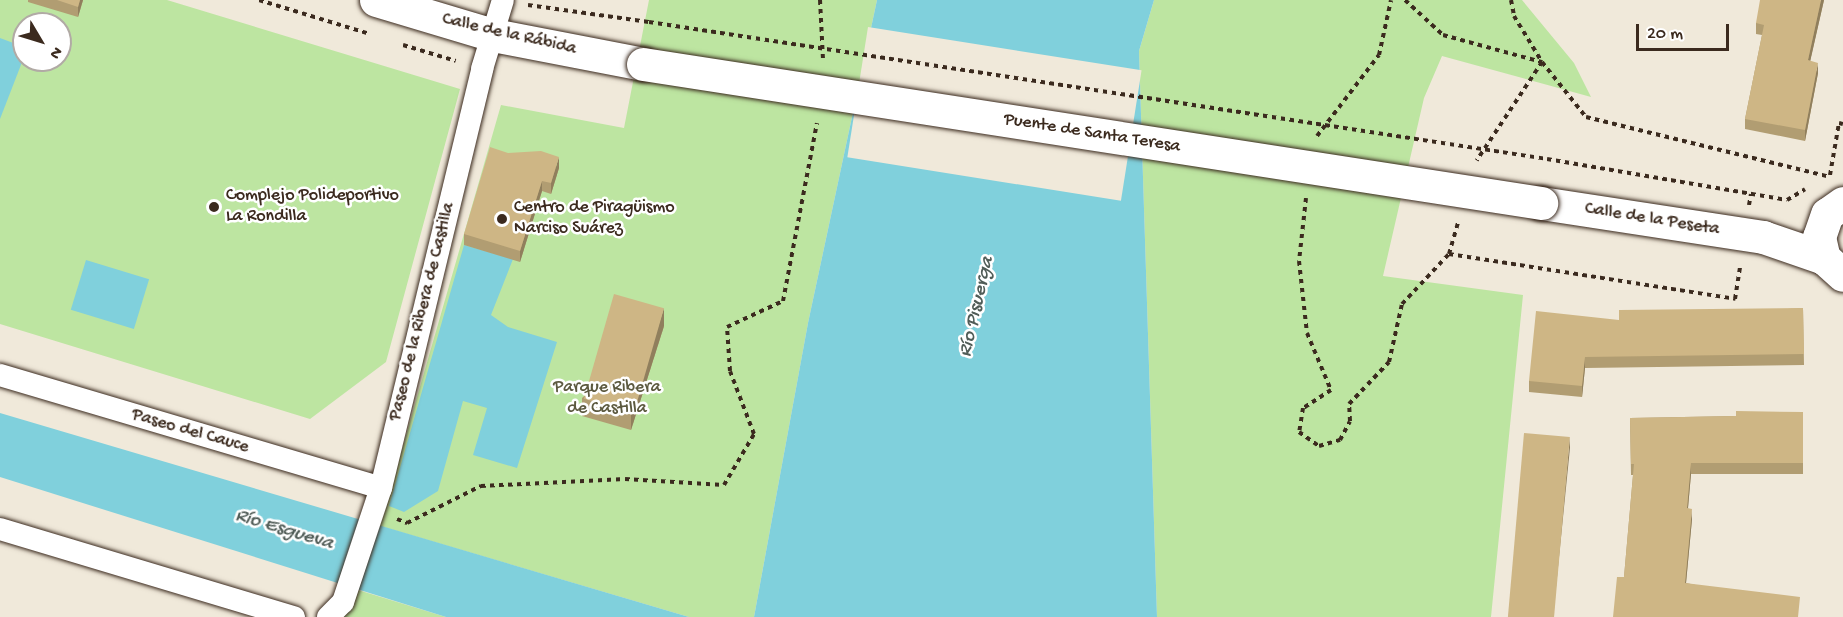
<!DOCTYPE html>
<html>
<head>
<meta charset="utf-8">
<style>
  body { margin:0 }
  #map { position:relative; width:1843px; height:617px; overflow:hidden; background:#f0e9da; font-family:"Gochi Hand",sans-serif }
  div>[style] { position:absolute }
  .green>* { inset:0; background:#bde5a1 }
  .water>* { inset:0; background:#80d0dc; transform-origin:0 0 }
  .pier>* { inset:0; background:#f0e9da; transform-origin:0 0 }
  .path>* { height:4px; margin-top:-2px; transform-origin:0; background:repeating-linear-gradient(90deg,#3b2a1e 0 4.5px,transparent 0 9px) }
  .roads { filter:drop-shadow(0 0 2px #3b2a1e) drop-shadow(0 0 2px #3b2a1e) }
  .pedestrian>* { height:22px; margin:-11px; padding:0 11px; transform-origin:11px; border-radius:11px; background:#fff }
  .secondary>* { height:33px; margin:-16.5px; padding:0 16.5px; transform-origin:16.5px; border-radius:16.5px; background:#fff }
  .path-bridge>* { height:4px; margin-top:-2px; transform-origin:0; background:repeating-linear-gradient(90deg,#3b2a1e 0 4.5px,transparent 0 9px) }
  .bridges { filter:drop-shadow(0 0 2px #3b2a1e) drop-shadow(0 0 2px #3b2a1e) }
  .secondary-bridge>* { height:33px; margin:-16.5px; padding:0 16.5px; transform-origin:16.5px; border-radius:16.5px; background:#fff }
  .wall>* { inset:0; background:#b19d72 }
  .shaded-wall>* { inset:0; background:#907f5d }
  .building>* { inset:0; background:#ceb685; transform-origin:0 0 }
  .dots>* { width:16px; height:16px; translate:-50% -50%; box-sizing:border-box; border:3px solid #fff; border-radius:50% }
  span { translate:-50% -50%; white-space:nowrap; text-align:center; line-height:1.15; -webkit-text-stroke:5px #fff; paint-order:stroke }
  .street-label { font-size:18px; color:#3b2a1e }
  .poi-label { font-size:18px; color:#3b2a1e }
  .left { translate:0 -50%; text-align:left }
  .park-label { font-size:18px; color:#5c593f }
  .water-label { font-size:20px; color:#505c57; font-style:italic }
  .north { position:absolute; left:12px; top:12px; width:60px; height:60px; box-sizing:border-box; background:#fff; border:2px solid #b1aaa5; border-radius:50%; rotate:128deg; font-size:16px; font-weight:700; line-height:24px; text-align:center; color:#3b2a1e }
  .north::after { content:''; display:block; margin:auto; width:21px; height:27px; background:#3b2a1e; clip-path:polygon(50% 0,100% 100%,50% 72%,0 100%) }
  .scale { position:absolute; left:1636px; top:24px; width:93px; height:27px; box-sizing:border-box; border:3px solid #3b2a1e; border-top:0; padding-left:8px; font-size:18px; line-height:21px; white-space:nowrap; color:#3b2a1e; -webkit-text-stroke:4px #fff; paint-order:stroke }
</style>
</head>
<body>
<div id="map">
  <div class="green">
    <div style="clip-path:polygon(evenodd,0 0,167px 0,460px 89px,386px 362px,310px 419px,0 324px,0 0,24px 24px,60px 24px,60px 60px,24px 60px,24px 24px)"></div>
    <div style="clip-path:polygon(649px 0,877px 0,808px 323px,754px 617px,689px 617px,380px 526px,501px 105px,624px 128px)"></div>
    <div style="clip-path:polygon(1154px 0,1522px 0,1574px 63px,1591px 97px,1442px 56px,1424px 98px,1383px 276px,1523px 295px,1491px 617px,1157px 617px,1139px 51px)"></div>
    <div style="clip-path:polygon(358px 590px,446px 617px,343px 617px)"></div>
  </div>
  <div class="water">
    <div style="clip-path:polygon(877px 0,1154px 0,1139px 51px,1157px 617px,754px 617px,808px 323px)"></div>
    <div style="clip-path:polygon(0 38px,24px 47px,24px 57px,0 119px)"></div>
    <div style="clip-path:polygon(464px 245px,513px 259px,491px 315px,508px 327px,557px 342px,517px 468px,473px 455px,487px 408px,463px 401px,438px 491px,404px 512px,389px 506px)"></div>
    <div style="left:86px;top:260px;width:66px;height:52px;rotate:17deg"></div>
    <div style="clip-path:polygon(0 413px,689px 617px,446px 617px,0 477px)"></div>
  </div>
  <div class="pier">
    <div style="left:868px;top:27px;width:277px;height:132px;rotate:9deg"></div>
  </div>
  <div class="path">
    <div style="left:259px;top:0;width:113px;rotate:17deg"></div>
    <div style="left:820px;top:0;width:59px;rotate:87.1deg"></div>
    <div style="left:1405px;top:0;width:52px;rotate:42.6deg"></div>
    <div style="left:1443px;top:35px;width:103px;rotate:15.3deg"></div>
    <div style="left:1542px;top:62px;width:118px;rotate:123.6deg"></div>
    <div style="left:1511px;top:0;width:16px;rotate:79deg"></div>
    <div style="left:1514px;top:16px;width:54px;rotate:58.7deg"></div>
    <div style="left:1542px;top:62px;width:70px;rotate:51.3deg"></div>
    <div style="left:1586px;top:117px;width:248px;rotate:13.8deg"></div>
    <div style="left:528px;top:5px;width:122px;rotate:8deg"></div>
    <div style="left:403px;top:45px;width:55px;rotate:16.8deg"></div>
    <div style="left:1317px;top:136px;width:102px;rotate:-52.6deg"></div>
    <div style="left:1379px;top:55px;width:56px;rotate:-77.7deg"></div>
    <div style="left:1547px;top:159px;width:243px;rotate:9.7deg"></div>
    <div style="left:1787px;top:200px;width:21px;rotate:-31deg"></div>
    <div style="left:1830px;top:175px;width:53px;rotate:-80.2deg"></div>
    <div style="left:1839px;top:123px;width:4px;rotate:14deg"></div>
    <div style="left:1306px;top:198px;width:63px;rotate:96.3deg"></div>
    <div style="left:1299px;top:261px;width:72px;rotate:83.7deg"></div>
    <div style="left:1307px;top:333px;width:62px;rotate:67.2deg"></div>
    <div style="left:1331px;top:390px;width:33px;rotate:147deg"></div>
    <div style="left:1303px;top:408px;width:24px;rotate:99deg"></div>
    <div style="left:1299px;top:432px;width:24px;rotate:35deg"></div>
    <div style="left:1319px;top:446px;width:22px;rotate:-16deg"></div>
    <div style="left:1340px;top:440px;width:21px;rotate:-62deg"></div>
    <div style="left:1350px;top:421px;width:17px;rotate:-93deg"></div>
    <div style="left:1349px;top:404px;width:58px;rotate:-46.4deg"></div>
    <div style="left:1389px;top:362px;width:59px;rotate:-77.4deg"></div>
    <div style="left:1402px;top:304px;width:69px;rotate:-46.8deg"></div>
    <div style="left:1449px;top:254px;width:33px;rotate:-74deg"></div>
    <div style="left:1749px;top:205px;width:11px;rotate:-80deg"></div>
    <div style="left:1449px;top:254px;width:290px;rotate:8.9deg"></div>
    <div style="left:1735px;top:299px;width:33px;rotate:-81deg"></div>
    <div style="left:397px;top:519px;width:11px;rotate:22deg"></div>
    <div style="left:407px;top:523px;width:83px;rotate:-26.6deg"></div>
    <div style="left:481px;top:486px;width:144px;rotate:-2.8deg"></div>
    <div style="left:625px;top:479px;width:99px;rotate:3.5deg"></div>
    <div style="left:724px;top:485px;width:59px;rotate:-59.5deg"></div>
    <div style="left:754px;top:434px;width:67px;rotate:-110.9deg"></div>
    <div style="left:730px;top:371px;width:44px;rotate:-93.9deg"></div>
    <div style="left:727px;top:327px;width:62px;rotate:-24.9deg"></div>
    <div style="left:783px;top:301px;width:181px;rotate:-79.2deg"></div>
  </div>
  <div class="roads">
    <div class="pedestrian">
      <div style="left:0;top:375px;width:397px;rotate:16.5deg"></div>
      <div style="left:0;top:529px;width:307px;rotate:16.7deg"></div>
      <div style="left:328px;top:617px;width:21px;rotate:-45deg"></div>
      <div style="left:343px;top:602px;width:120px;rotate:-71.6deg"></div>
      <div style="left:381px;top:488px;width:431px;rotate:-76.4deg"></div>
      <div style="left:482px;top:69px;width:72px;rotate:-73.1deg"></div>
    </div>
    <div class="secondary">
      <div style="left:376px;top:0;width:122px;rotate:16.7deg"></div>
      <div style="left:493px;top:35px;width:153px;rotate:10.9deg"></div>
      <div style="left:1541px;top:203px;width:225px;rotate:8.7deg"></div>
      <div style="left:1763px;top:237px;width:65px;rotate:19deg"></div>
      <div style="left:1843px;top:203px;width:19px;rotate:145deg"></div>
      <div style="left:1827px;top:214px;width:24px;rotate:109deg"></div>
      <div style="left:1819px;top:237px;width:22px;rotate:77deg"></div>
      <div style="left:1824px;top:258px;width:25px;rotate:42deg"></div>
    </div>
  </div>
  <div class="path-bridge">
    <div style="left:649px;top:22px;width:908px;rotate:8.67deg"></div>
  </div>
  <div class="bridges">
    <div class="secondary-bridge">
      <div style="left:643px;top:64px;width:909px;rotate:8.8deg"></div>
    </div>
  </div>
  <div class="wall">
    <div style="clip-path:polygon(28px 0,83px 0,78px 17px,28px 2px)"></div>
    <div style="clip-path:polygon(1824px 0,1810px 61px,1818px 73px,1805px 141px,1745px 129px,1745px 119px,1762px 35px,1756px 34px,1756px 23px)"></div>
    <div style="clip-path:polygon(508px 153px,559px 168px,551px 194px,542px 191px,520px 262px,464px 245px,464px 234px)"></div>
    <div style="clip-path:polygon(1803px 308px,1804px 365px,1585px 368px,1582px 397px,1529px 392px,1529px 381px,1619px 320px)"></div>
    <div style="clip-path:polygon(664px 326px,631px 430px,582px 416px,582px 398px)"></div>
    <div style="clip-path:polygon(1803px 412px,1803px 474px,1691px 474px,1688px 508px,1692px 519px,1686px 583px,1800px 607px,1624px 577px,1633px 475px,1631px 475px,1630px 418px,1736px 416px)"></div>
  </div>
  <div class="shaded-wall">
    <div style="clip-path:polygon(80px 0,83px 0,78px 17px,78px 7px)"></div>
    <div style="clip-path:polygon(1821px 0,1824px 0,1808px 71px,1808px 60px)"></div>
    <div style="clip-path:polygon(1818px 63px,1818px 73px,1805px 141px,1805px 130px)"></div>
    <div style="clip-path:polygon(559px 157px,559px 168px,551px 194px,551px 183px)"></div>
    <div style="clip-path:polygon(542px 181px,542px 191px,520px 262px,520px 251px)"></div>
    <div style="clip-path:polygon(664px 308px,664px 326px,631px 430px,631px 412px)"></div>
    <div style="clip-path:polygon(1585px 357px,1585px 368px,1582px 397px,1582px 386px)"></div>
    <div style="clip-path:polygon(1570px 437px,1570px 448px,1553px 617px,1552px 617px)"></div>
    <div style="clip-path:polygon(1691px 463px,1691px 474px,1687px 519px,1687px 508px)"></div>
    <div style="clip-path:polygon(1692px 509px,1692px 519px,1685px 594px,1685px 583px)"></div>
  </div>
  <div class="building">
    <div style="clip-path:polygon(57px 0,80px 0,78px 7px)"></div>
    <div style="clip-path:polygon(1760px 0,1821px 0,1808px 60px,1818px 63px,1805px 130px,1745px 119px,1764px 25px,1756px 23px)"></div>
    <div style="clip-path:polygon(490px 147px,508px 153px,541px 151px,559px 157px,551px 183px,542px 181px,520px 251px,464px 234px)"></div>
    <div style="left:614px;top:294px;width:52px;height:109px;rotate:16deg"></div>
    <div style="clip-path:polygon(1803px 308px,1804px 354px,1585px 357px,1582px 386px,1529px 381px,1536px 311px,1619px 320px,1619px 310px)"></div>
    <div style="clip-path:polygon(1736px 411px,1803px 412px,1803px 463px,1691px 463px,1687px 508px,1692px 509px,1685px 583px,1800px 597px,1798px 617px,1613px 617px,1617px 577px,1624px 577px,1634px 464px,1631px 464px,1630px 418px,1736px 416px)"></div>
    <div style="left:1524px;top:433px;width:46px;height:185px;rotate:5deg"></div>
  </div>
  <div class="dots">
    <div style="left:214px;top:207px;background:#3b2a1e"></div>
    <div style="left:502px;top:219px;background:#3b2a1e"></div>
  </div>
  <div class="street-label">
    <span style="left:509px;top:35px;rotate:13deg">Calle de la Rábida</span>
    <span style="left:1092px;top:134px;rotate:9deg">Puente de Santa Teresa</span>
    <span style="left:1652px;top:220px;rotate:9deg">Calle de la Peseta</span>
    <span style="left:423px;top:312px;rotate:-76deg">Paseo de la Ribera de Castilla</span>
    <span style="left:190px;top:432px;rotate:16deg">Paseo del Cauce</span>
  </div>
  <div class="poi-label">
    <span class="left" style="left:226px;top:207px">Complejo Polideportivo<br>La Rondilla</span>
    <span class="left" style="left:514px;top:219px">Centro de Piragüismo<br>Narciso Suárez</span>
  </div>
  <div class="park-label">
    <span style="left:607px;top:399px">Parque Ribera<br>de Castilla</span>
  </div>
  <div class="water-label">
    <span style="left:977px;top:307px;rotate:-77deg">Río Pisuerga</span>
    <span style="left:284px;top:530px;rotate:17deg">Río Esgueva</span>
  </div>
  <div class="north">N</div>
  <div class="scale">20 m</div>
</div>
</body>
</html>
